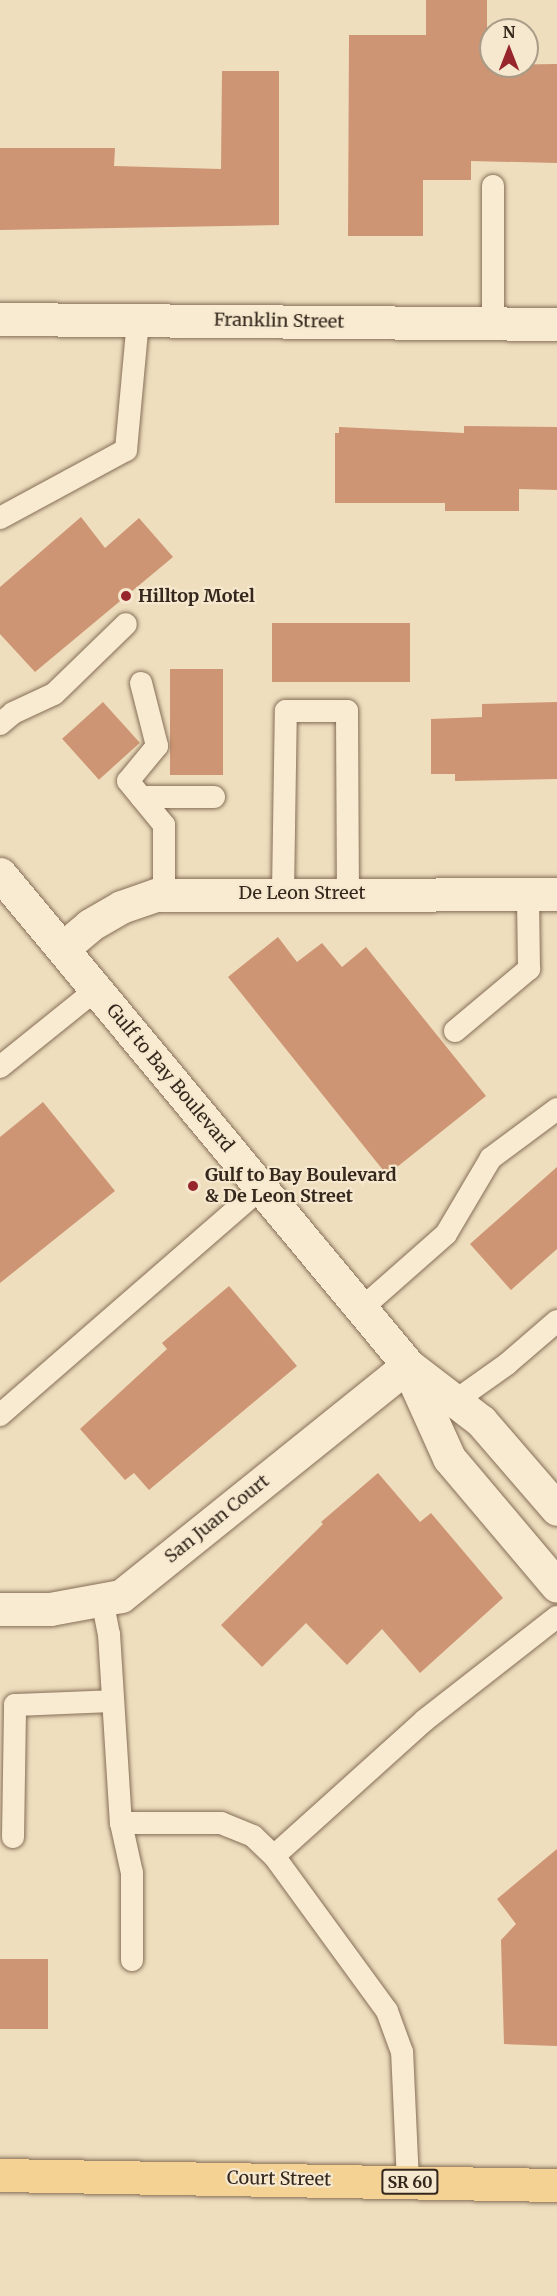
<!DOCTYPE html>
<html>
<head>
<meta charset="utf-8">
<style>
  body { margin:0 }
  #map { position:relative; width:557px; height:2296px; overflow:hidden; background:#eedebe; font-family:Merriweather,serif }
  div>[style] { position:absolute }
  .building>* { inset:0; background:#cd9573; transform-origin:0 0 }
  .roads { filter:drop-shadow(0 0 2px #866e57) drop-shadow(0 0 2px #866e57) }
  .lane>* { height:22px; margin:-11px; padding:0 11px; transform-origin:11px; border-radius:11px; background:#f9ebd1 }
  .street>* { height:33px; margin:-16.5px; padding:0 16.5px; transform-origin:16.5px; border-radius:16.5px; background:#f9ebd1 }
  .secondary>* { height:33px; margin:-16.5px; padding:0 16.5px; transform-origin:16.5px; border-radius:16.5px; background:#f9ebd1 }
  .primary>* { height:33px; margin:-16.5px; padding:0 16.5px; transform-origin:16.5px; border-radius:16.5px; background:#f3d294 }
  .dots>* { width:16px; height:16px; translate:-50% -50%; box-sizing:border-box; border:3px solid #f5e8ce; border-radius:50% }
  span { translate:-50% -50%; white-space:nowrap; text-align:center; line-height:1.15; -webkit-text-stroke:4.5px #f5e8ce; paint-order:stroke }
  .shield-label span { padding:2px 4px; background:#f5e8ce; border:2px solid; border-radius:4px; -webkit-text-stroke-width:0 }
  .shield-label { font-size:16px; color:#35271c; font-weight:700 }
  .street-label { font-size:18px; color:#35271c }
  .poi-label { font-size:18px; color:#35271c; font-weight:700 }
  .left { translate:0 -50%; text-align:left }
  .north { position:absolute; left:479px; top:18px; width:60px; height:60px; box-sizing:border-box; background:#f5e8ce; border:2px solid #a89b87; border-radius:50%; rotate:0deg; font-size:16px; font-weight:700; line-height:24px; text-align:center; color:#35271c }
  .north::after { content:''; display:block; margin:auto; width:21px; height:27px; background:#96262b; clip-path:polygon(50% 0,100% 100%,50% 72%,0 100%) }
</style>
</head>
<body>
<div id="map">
  <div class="building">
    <div style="clip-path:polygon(426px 0,487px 0,487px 65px,557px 64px,557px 163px,471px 161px,471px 180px,423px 180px,423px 236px,348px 236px,349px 35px,426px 35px)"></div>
    <div style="clip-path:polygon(222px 71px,279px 71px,279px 225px,0 230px,0 148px,115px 148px,114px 166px,221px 169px)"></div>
    <div style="clip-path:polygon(464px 426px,557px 427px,557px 490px,519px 489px,519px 511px,445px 511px,445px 503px,335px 503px,335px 433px,339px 433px,339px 427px,464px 433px)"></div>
    <div style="clip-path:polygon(81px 517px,105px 548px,139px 518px,173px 557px,35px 672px,0 634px,0 587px)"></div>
    <div style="left:272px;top:623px;width:138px;height:59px"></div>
    <div style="left:170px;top:669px;width:53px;height:106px"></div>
    <div style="left:103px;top:702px;width:55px;height:55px;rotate:48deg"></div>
    <div style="clip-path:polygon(557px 702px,557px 779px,455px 781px,455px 774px,431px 774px,431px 719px,482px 717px,482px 704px)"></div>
    <div style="clip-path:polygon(278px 937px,297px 962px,322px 943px,342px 967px,366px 947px,486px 1096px,387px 1175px,228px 977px)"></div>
    <div style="clip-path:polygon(43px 1102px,115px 1191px,0 1283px,0 1137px)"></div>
    <div style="clip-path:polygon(557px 1167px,557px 1249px,511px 1290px,470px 1244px)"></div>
    <div style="clip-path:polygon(229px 1286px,297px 1366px,149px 1490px,134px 1473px,125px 1480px,80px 1429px,167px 1349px,162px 1343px)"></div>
    <div style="clip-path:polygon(378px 1473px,420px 1522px,431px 1513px,503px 1598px,420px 1673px,382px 1629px,347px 1665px,306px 1623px,262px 1667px,221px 1625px,323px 1524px,321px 1522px)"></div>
    <div style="clip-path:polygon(557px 1849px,557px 2046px,504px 2044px,501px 1940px,516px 1924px,497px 1899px)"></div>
    <div style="left:0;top:1959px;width:48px;height:70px"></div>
  </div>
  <div class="roads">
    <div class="lane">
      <div style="left:493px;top:186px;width:138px;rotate:90deg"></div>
      <div style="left:0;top:518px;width:143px;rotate:-28.4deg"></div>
      <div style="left:126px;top:450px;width:131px;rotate:-84.7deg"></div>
      <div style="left:141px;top:683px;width:65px;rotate:75.7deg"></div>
      <div style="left:157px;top:746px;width:45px;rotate:129.6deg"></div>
      <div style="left:128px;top:781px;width:57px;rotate:50.7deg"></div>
      <div style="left:164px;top:825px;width:70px;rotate:90deg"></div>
      <div style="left:0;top:724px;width:17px;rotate:-40deg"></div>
      <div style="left:13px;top:713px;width:45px;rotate:-24.9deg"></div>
      <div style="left:54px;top:694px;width:100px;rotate:-44.2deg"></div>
      <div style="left:141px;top:797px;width:73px"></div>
      <div style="left:283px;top:892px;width:181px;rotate:-89.1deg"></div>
      <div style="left:286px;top:711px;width:61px"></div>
      <div style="left:347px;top:711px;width:182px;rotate:89.7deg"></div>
      <div style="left:455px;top:1031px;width:97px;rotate:-40deg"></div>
      <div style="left:529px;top:969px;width:75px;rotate:-90.8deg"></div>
      <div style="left:0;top:1067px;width:124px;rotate:-38.8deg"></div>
      <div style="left:361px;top:1309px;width:113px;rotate:-41.4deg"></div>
      <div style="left:446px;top:1234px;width:88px;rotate:-59.4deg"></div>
      <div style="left:491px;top:1158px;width:82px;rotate:-36.6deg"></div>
      <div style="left:455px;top:1401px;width:64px;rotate:-35.4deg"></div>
      <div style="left:507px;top:1364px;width:66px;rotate:-40.7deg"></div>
      <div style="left:0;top:1415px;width:346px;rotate:-41deg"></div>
      <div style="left:102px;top:1599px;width:36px;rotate:79deg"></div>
      <div style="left:109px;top:1634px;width:189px;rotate:86.4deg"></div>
      <div style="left:121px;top:1823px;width:100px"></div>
      <div style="left:221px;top:1823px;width:35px;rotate:22deg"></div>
      <div style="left:253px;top:1836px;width:29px;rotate:44deg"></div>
      <div style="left:121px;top:1823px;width:51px;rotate:77.6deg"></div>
      <div style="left:132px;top:1873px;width:87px;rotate:90deg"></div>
      <div style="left:13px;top:1837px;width:132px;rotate:-89.1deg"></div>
      <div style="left:15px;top:1705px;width:98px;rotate:-2.3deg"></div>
      <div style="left:408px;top:2182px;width:130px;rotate:-92.6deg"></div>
      <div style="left:402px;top:2052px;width:44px;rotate:-110.1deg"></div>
      <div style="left:387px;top:2011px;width:192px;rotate:-126.1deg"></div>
      <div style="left:274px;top:1856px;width:203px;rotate:-42deg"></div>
      <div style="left:425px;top:1720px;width:167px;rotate:-38deg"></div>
    </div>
    <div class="street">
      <div style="left:0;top:319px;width:557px;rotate:0.51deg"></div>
      <div style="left:63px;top:948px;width:35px;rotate:-40deg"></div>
      <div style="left:90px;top:925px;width:36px;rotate:-30deg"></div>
      <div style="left:121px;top:907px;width:37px;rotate:-19deg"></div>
      <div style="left:156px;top:895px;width:401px;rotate:-0.1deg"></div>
      <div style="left:0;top:1609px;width:50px"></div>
      <div style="left:50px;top:1609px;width:72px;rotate:-10.4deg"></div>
      <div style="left:121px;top:1596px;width:368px;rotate:-38.8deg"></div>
    </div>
    <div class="secondary">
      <div style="left:0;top:874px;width:638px;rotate:50.27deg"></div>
      <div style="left:408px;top:1365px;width:92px;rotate:37.5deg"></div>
      <div style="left:481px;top:1421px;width:116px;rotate:49.2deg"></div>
      <div style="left:408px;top:1367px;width:100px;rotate:65.7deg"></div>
      <div style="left:449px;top:1458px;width:167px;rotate:49.8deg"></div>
    </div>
    <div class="primary">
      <div style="left:0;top:2175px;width:557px;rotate:1.03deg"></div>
    </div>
  </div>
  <div class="dots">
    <div style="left:126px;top:596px;background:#96262b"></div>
    <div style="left:193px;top:1186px;background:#96262b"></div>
  </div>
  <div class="shield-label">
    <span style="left:410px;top:2182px">SR 60</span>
  </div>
  <div class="street-label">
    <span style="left:279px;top:321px;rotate:1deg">Franklin Street</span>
    <span style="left:302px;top:893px">De Leon Street</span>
    <span style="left:170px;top:1078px;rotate:50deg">Gulf to Bay Boulevard</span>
    <span style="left:217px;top:1519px;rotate:-39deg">San Juan Court</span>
    <span style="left:279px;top:2179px;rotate:1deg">Court Street</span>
  </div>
  <div class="poi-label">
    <span class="left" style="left:138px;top:596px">Hilltop Motel</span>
    <span class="left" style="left:205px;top:1186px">Gulf to Bay Boulevard<br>&amp; De Leon Street</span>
  </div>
  <div class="north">N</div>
</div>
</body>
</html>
